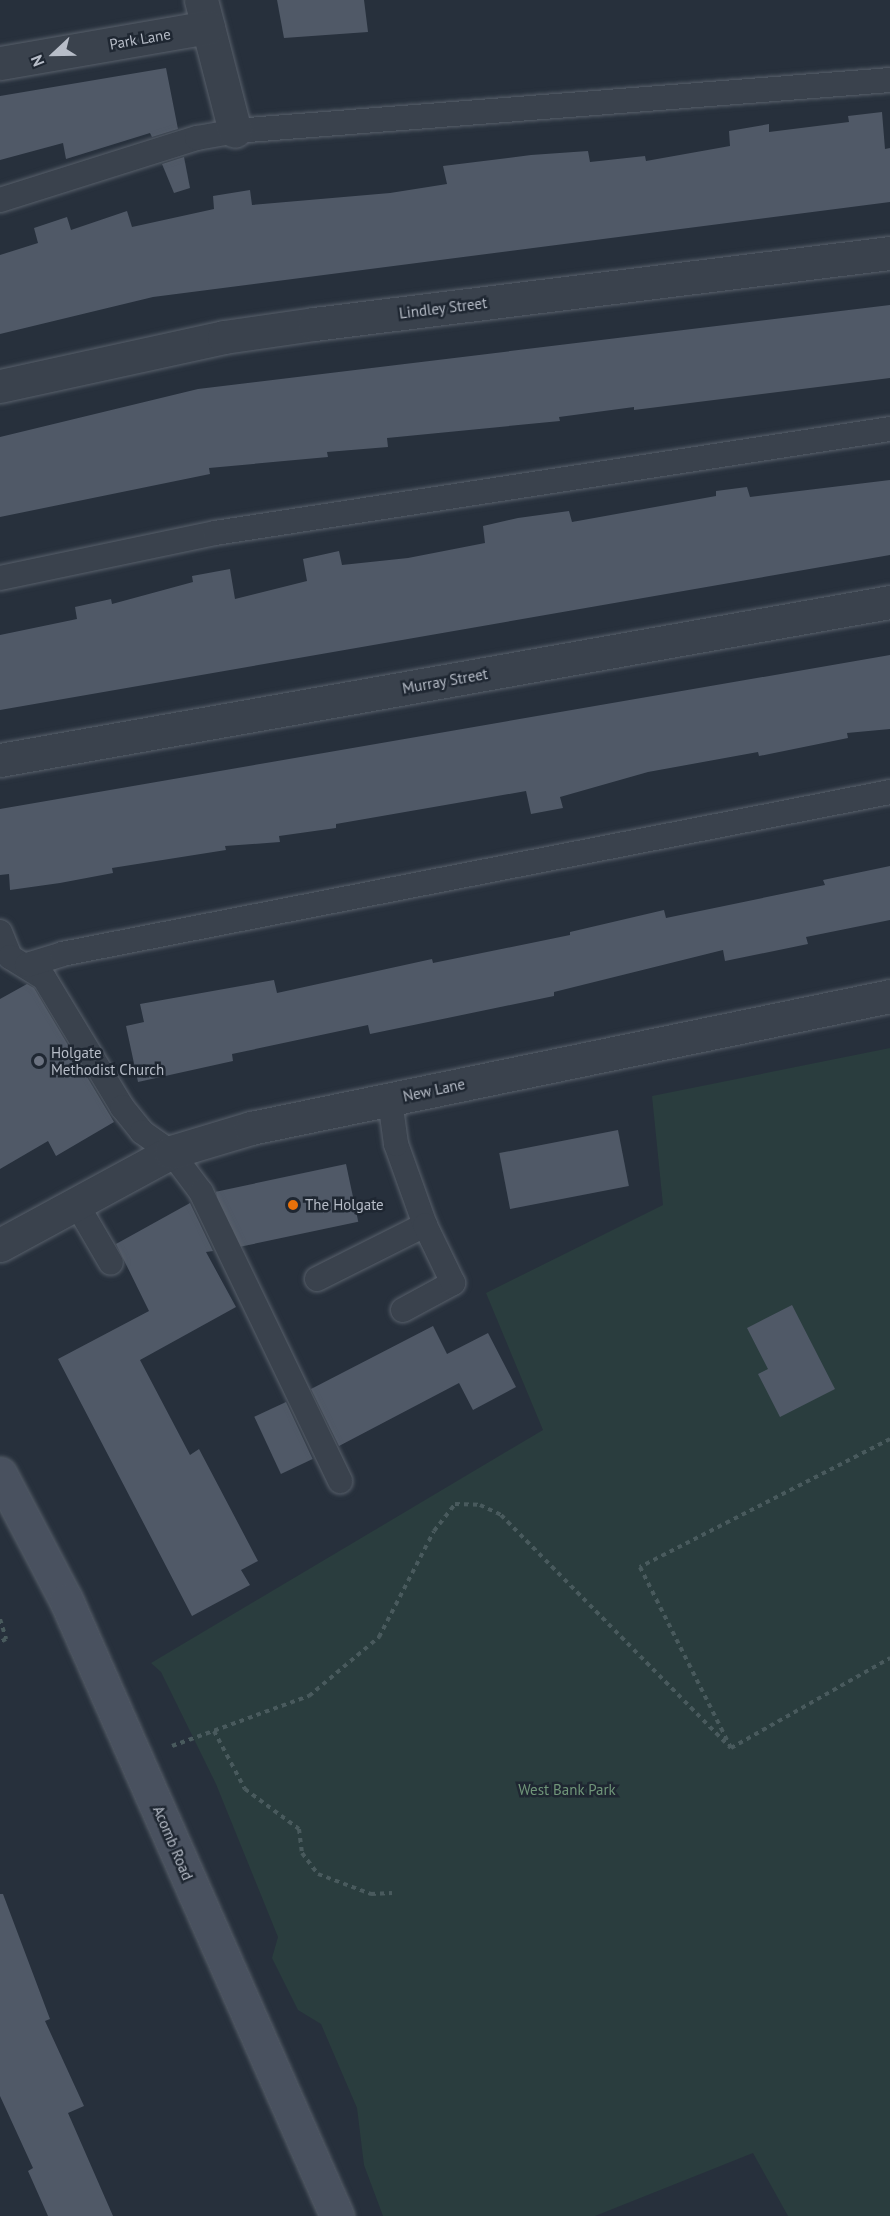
<!DOCTYPE html>
<html>
<head>
<meta charset="utf-8">
<style>
  body { margin:0 }
  #map { position:relative; width:890px; height:2216px; overflow:hidden; background:#27303c; font-family:"PT Sans",sans-serif }
  div>[style] { position:absolute }
  .green>* { inset:0; background:#2a3d3e }
  .building>* { inset:0; background:#505967; transform-origin:0 0 }
  .path>* { height:4px; margin-top:-2px; transform-origin:0; background:repeating-linear-gradient(90deg,#495a5d 0 4.5px,transparent 0 9px) }
  .roads { filter:drop-shadow(0 0 2px #58606b) drop-shadow(0 0 2px #58606b) }
  .lane>* { height:24px; margin:-12px; padding:0 12px; transform-origin:12px; border-radius:12px; background:#3a424d }
  .street>* { height:33px; margin:-16.5px; padding:0 16.5px; transform-origin:16.5px; border-radius:16.5px; background:#3a424d }
  .secondary>* { height:33px; margin:-16.5px; padding:0 16.5px; transform-origin:16.5px; border-radius:16.5px; background:#49515f }
  .dots>* { width:16px; height:16px; translate:-50% -50%; box-sizing:border-box; border:3px solid #1f2732; border-radius:50% }
  span { translate:-50% -50%; white-space:nowrap; text-align:center; line-height:1.15; -webkit-text-stroke:5px #1f2732; paint-order:stroke }
  .street-label { font-size:15px; color:#b7bdc8 }
  .poi-label { font-size:15px; color:#b7bdc8 }
  .left { translate:0 -50%; text-align:left }
  .park-label { font-size:15px; color:#709679 }
  .north { position:absolute; left:24px; top:24px; width:60px; height:60px; -webkit-text-stroke:4px #1f2732; paint-order:stroke; rotate:248deg; font-size:16px; font-weight:700; line-height:24px; text-align:center; color:#b7bdc8 }
  .north::after { content:''; display:block; margin:auto; width:21px; height:27px; background:#b7bdc8; clip-path:polygon(50% 0,100% 100%,50% 72%,0 100%) }
</style>
</head>
<body>
<div id="map">
  <div class="green">
    <div style="clip-path:polygon(890px 1048px,890px 2216px,788px 2216px,753px 2153px,595px 2216px,383px 2216px,364px 2165px,357px 2108px,321px 2024px,298px 2010px,272px 1958px,278px 1937px,216px 1784px,161px 1672px,151px 1663px,543px 1430px,486px 1293px,663px 1205px,652px 1096px)"></div>
  </div>
  <div class="building">
    <div style="clip-path:polygon(277px 0,364px 0,368px 32px,284px 38px)"></div>
    <div style="clip-path:polygon(166px 68px,178px 129px,152px 137px,150px 133px,66px 159px,63px 143px,0 160px,0 96px)"></div>
    <div style="clip-path:polygon(882px 112px,885px 149px,890px 148px,890px 202px,153px 297px,0 334px,0 255px,38px 243px,34px 228px,67px 217px,71px 230px,127px 211px,132px 227px,214px 209px,213px 196px,250px 190px,252px 205px,390px 193px,447px 184px,443px 166px,531px 155px,588px 151px,590px 162px,645px 156px,646px 161px,730px 146px,729px 131px,769px 124px,769px 132px,849px 122px,848px 116px)"></div>
    <div style="clip-path:polygon(184px 157px,190px 188px,174px 193px,162px 164px)"></div>
    <div style="clip-path:polygon(890px 305px,890px 378px,634px 410px,634px 407px,559px 417px,560px 421px,387px 438px,388px 447px,327px 452px,328px 457px,209px 468px,210px 474px,0 517px,0 437px,198px 389px)"></div>
    <div style="clip-path:polygon(890px 480px,890px 555px,0 710px,0 635px,77px 619px,75px 607px,111px 599px,112px 604px,193px 582px,192px 576px,230px 569px,235px 599px,307px 581px,303px 559px,339px 551px,342px 565px,408px 558px,485px 543px,483px 526px,518px 518px,569px 511px,572px 522px,716px 496px,716px 491px,747px 487px,750px 497px)"></div>
    <div style="clip-path:polygon(890px 655px,890px 729px,847px 733px,848px 738px,759px 756px,758px 752px,648px 772px,560px 797px,563px 808px,531px 814px,526px 791px,336px 824px,336px 828px,279px 836px,280px 842px,225px 846px,226px 850px,112px 868px,113px 873px,60px 883px,10px 890px,9px 874px,0 875px,0 809px)"></div>
    <div style="clip-path:polygon(890px 866px,890px 920px,806px 937px,808px 944px,725px 961px,723px 950px,554px 992px,554px 996px,370px 1034px,368px 1025px,232px 1054px,233px 1061px,138px 1082px,126px 1026px,144px 1022px,140px 1004px,274px 980px,277px 993px,432px 959px,433px 963px,570px 935px,570px 932px,664px 910px,666px 918px,825px 885px,823px 880px)"></div>
    <div style="clip-path:polygon(27px 984px,34px 988px,114px 1122px,56px 1156px,48px 1141px,0 1169px,0 999px)"></div>
    <div style="left:618px;top:1130px;width:57px;height:121px;rotate:79deg"></div>
    <div style="left:346px;top:1164px;width:59px;height:133px;rotate:78deg"></div>
    <div style="clip-path:polygon(190px 1203px,213px 1251px,206px 1252px,236px 1307px,140px 1360px,190px 1455px,199px 1449px,258px 1561px,241px 1570px,250px 1585px,192px 1616px,58px 1359px,149px 1311px,116px 1244px)"></div>
    <div style="clip-path:polygon(792px 1305px,835px 1389px,780px 1417px,758px 1374px,768px 1369px,747px 1328px)"></div>
    <div style="clip-path:polygon(433px 1326px,447px 1354px,488px 1333px,516px 1387px,473px 1410px,459px 1383px,339px 1446px,311px 1389px)"></div>
    <div style="left:286px;top:1402px;width:63px;height:35px;rotate:65deg"></div>
    <div style="clip-path:polygon(0 1894px,3px 1894px,50px 2019px,45px 2021px,84px 2106px,68px 2113px,113px 2216px,48px 2216px,28px 2171px,33px 2168px,0 2096px)"></div>
  </div>
  <div class="path">
    <div style="left:890px;top:1439px;width:281px;rotate:152.9deg"></div>
    <div style="left:640px;top:1567px;width:203px;rotate:63.3deg"></div>
    <div style="left:731px;top:1748px;width:183px;rotate:-29.5deg"></div>
    <div style="left:0;top:1619px;width:21px;rotate:73deg"></div>
    <div style="left:6px;top:1639px;width:7px;rotate:153deg"></div>
    <div style="left:214px;top:1731px;width:66px;rotate:61.9deg"></div>
    <div style="left:245px;top:1789px;width:67px;rotate:36.5deg"></div>
    <div style="left:299px;top:1829px;width:24px;rotate:83deg"></div>
    <div style="left:302px;top:1853px;width:26px;rotate:53deg"></div>
    <div style="left:318px;top:1874px;width:57px;rotate:20.7deg"></div>
    <div style="left:371px;top:1894px;width:21px;rotate:-3deg"></div>
    <div style="left:172px;top:1746px;width:146px;rotate:-20.1deg"></div>
    <div style="left:309px;top:1696px;width:92px;rotate:-40.1deg"></div>
    <div style="left:379px;top:1637px;width:119px;rotate:-62.6deg"></div>
    <div style="left:434px;top:1531px;width:34px;rotate:-52deg"></div>
    <div style="left:455px;top:1504px;width:25px;rotate:2deg"></div>
    <div style="left:480px;top:1505px;width:23px;rotate:25deg"></div>
    <div style="left:501px;top:1515px;width:327px;rotate:45.4deg"></div>
  </div>
  <div class="roads">
    <div class="lane">
      <div style="left:0;top:200px;width:207px;rotate:-17.5deg"></div>
      <div style="left:197px;top:138px;width:39px;rotate:-10deg"></div>
      <div style="left:235px;top:131px;width:657px;rotate:-4.45deg"></div>
      <div style="left:0;top:578px;width:220px;rotate:-11.8deg"></div>
      <div style="left:215px;top:533px;width:683px;rotate:-8.76deg"></div>
      <div style="left:0;top:932px;width:27px;rotate:68deg"></div>
      <div style="left:10px;top:957px;width:40px;rotate:32deg"></div>
      <div style="left:44px;top:978px;width:151px;rotate:58.8deg"></div>
      <div style="left:122px;top:1107px;width:32px;rotate:51deg"></div>
      <div style="left:142px;top:1132px;width:35px;rotate:35deg"></div>
      <div style="left:171px;top:1152px;width:50px;rotate:53.1deg"></div>
      <div style="left:201px;top:1192px;width:321px;rotate:64.3deg"></div>
      <div style="left:27px;top:965px;width:37px;rotate:-17deg"></div>
      <div style="left:62px;top:954px;width:844px;rotate:-11.07deg"></div>
      <div style="left:76px;top:1203px;width:69px;rotate:59.7deg"></div>
      <div style="left:317px;top:1279px;width:121px;rotate:-26.6deg"></div>
      <div style="left:425px;top:1225px;width:86px;rotate:-109.7deg"></div>
      <div style="left:396px;top:1144px;width:44px;rotate:-97.8deg"></div>
      <div style="left:403px;top:1310px;width:57px;rotate:-28.4deg"></div>
      <div style="left:453px;top:1283px;width:64px;rotate:-115.8deg"></div>
    </div>
    <div class="street">
      <div style="left:201px;top:0;width:135px;rotate:75.5deg"></div>
      <div style="left:0;top:63px;width:211px;rotate:-9.8deg"></div>
      <div style="left:0;top:386px;width:229px;rotate:-12.3deg"></div>
      <div style="left:224px;top:337px;width:91px;rotate:-8.2deg"></div>
      <div style="left:314px;top:324px;width:580px;rotate:-7.03deg"></div>
      <div style="left:0;top:760px;width:904px;rotate:-10.07deg"></div>
      <div style="left:0;top:1245px;width:195px;rotate:-28.5deg"></div>
      <div style="left:171px;top:1152px;width:84px;rotate:-16.7deg"></div>
      <div style="left:251px;top:1128px;width:652px;rotate:-11.67deg"></div>
    </div>
    <div class="secondary">
      <div style="left:0;top:1474px;width:142px;rotate:62.4deg"></div>
      <div style="left:66px;top:1600px;width:673px;rotate:66.25deg"></div>
    </div>
  </div>
  <div class="dots">
    <div style="left:39px;top:1061px;background:#6b7280"></div>
    <div style="left:293px;top:1205px;background:#e8710a"></div>
  </div>
  <div class="street-label">
    <span style="left:140px;top:39px;rotate:-10deg">Park Lane</span>
    <span style="left:443px;top:308px;rotate:-7deg">Lindley Street</span>
    <span style="left:445px;top:681px;rotate:-10deg">Murray Street</span>
    <span style="left:434px;top:1090px;rotate:-12deg">New Lane</span>
    <span style="left:173px;top:1843px;rotate:67deg">Acomb Road</span>
  </div>
  <div class="poi-label">
    <span class="left" style="left:51px;top:1061px">Holgate<br>Methodist Church</span>
    <span class="left" style="left:305px;top:1205px">The Holgate</span>
  </div>
  <div class="park-label">
    <span style="left:567px;top:1790px">West Bank Park</span>
  </div>
  <div class="north">N</div>
</div>
</body>
</html>
